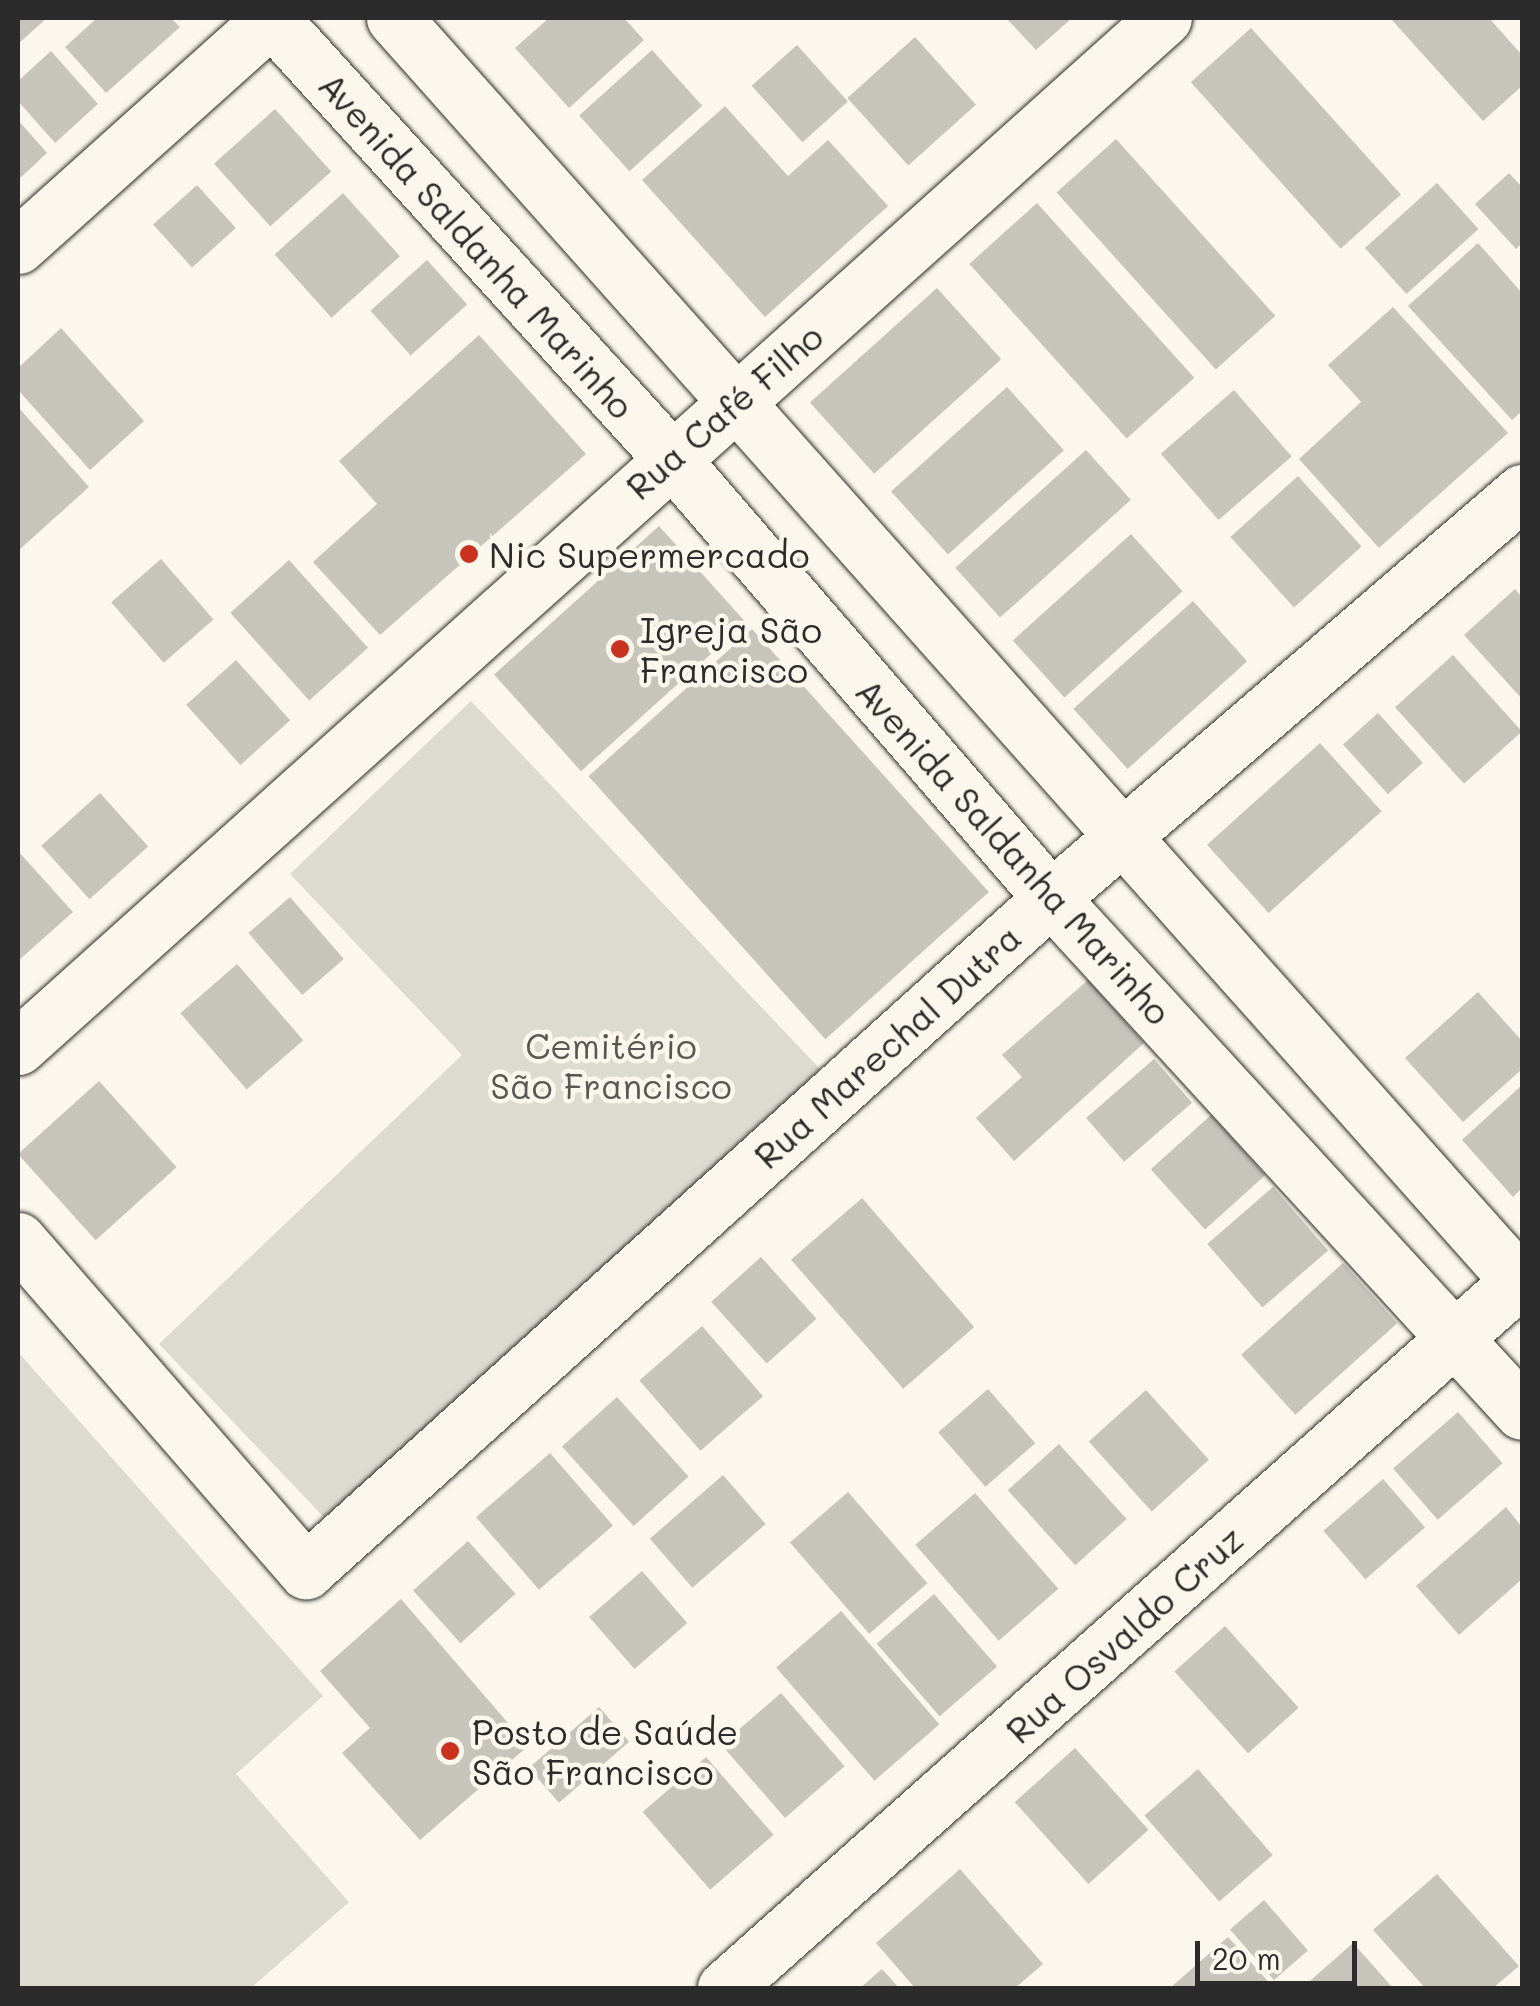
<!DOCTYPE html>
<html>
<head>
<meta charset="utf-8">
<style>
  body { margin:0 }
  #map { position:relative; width:1540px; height:2006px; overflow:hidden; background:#fbf7ec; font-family:Mali,sans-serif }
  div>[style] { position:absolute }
  .green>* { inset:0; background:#dddad0 }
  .building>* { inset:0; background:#c7c4bc; transform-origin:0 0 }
  .roads { filter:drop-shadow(0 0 2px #2b2b2b) drop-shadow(0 0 2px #2b2b2b) }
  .street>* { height:55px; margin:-27.5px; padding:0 27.5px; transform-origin:27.5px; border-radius:27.5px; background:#fbf7ec }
  .secondary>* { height:55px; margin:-27.5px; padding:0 27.5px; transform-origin:27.5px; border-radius:27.5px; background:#fbf7ec }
  .dots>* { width:28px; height:28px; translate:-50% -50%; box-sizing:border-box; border:5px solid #fbf7ec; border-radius:50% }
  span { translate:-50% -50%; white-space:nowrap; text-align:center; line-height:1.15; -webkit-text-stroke:9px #fbf7ec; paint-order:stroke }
  .street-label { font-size:35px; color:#2b2b2b }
  .poi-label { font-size:35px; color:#2b2b2b }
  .left { translate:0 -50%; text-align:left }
  .park-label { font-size:35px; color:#585754 }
  .frame { position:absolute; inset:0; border:20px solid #2b2b2b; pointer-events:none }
  .scale { position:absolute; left:1195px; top:1941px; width:162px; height:45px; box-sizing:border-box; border:5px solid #2b2b2b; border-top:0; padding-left:12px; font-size:30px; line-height:35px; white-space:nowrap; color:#2b2b2b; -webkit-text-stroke:8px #fbf7ec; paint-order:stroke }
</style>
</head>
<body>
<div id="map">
  <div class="green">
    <div style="clip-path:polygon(471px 701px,820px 1069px,336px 1530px,159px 1344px,462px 1055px,290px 874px)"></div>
    <div style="clip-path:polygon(18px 1352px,323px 1696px,236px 1774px,349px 1902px,251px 1988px,18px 1988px)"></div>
  </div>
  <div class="building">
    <div style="clip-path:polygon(18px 18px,47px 18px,18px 44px)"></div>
    <div style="clip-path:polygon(97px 18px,171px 18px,180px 27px,106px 93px,65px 47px)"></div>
    <div style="clip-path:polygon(549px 18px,624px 18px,644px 40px,569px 108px,515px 48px)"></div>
    <div style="clip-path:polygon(1006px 18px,1072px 18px,1036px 50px)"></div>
    <div style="clip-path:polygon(1390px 18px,1489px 18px,1522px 55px,1522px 86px,1483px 121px)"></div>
    <div style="left:1251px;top:28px;width:224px;height:81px;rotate:48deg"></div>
    <div style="left:915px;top:37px;width:91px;height:91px;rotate:48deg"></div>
    <div style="left:797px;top:45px;width:76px;height:61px;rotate:48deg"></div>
    <div style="left:652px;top:50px;width:75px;height:98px;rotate:48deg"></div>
    <div style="clip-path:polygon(51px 51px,98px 104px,55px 143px,18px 101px,18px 81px)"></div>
    <div style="clip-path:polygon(725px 106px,788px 176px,828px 140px,888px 206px,765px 317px,642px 180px)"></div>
    <div style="left:275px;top:109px;width:84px;height:82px;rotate:48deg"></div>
    <div style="clip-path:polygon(18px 120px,47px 153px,18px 180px)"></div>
    <div style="left:1116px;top:139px;width:238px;height:80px;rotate:48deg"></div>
    <div style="clip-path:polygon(1509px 173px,1522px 187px,1522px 243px,1516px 249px,1475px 204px)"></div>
    <div style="left:1437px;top:183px;width:62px;height:97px;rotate:48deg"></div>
    <div style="left:197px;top:185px;width:58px;height:59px;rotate:48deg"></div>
    <div style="left:343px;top:193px;width:85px;height:92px;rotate:48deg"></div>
    <div style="left:1037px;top:203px;width:235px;height:91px;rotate:48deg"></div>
    <div style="clip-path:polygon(1478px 243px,1522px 293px,1522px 411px,1512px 420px,1408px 306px)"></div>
    <div style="left:427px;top:260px;width:60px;height:76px;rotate:48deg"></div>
    <div style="left:937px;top:288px;width:96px;height:171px;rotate:48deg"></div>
    <div style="clip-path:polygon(1393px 307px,1508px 433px,1379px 548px,1299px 459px,1361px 402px,1328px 365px)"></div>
    <div style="clip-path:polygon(61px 328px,144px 421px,90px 470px,18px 390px,18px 368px)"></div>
    <div style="clip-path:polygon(479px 335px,586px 454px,380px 635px,313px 562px,377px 504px,339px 461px)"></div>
    <div style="left:1007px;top:387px;width:85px;height:156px;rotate:48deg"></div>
    <div style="left:1234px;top:390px;width:88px;height:97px;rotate:49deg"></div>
    <div style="clip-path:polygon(18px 407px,89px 487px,19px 550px,18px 548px)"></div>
    <div style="left:1086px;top:450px;width:67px;height:176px;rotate:48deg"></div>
    <div style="left:1298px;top:476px;width:95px;height:91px;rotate:48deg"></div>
    <div style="left:659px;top:526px;width:130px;height:222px;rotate:48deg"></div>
    <div style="left:1131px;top:534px;width:77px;height:159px;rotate:48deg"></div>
    <div style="left:161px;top:559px;width:80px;height:66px;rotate:49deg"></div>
    <div style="left:289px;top:560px;width:118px;height:79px;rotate:48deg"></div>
    <div style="clip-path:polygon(1515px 589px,1522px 597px,1522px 699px,1464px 635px)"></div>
    <div style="left:1193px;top:601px;width:81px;height:161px;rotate:48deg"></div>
    <div style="left:752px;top:629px;width:354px;height:220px;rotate:48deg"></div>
    <div style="left:1453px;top:655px;width:103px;height:78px;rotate:48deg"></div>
    <div style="left:236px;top:660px;width:81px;height:67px;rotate:48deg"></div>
    <div style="left:1378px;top:713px;width:67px;height:47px;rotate:48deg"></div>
    <div style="left:1320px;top:743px;width:92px;height:152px;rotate:48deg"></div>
    <div style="left:100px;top:793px;width:72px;height:79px;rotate:48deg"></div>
    <div style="clip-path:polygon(18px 851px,73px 912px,18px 961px)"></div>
    <div style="left:290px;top:897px;width:82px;height:55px;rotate:49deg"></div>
    <div style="left:237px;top:964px;width:101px;height:75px;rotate:49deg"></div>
    <div style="clip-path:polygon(1088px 980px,1144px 1043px,1014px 1161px,976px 1118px,1022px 1077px,1002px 1055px)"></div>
    <div style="clip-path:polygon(1478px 992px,1522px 1041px,1522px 1069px,1463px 1122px,1405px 1058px)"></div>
    <div style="left:1154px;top:1059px;width:58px;height:90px;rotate:49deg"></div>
    <div style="left:99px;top:1081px;width:116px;height:109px;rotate:48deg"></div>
    <div style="clip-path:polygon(1522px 1085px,1522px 1188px,1513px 1197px,1462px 1140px)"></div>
    <div style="left:1211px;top:1115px;width:81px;height:81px;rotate:48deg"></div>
    <div style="left:1273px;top:1187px;width:84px;height:87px;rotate:49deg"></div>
    <div style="left:862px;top:1198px;width:171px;height:94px;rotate:49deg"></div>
    <div style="left:761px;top:1257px;width:83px;height:67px;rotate:48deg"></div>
    <div style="left:1343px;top:1263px;width:81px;height:137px;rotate:48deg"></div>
    <div style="left:702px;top:1326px;width:93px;height:83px;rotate:49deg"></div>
    <div style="left:988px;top:1389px;width:72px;height:66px;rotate:49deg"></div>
    <div style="left:1146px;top:1390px;width:94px;height:77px;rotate:48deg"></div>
    <div style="left:617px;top:1397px;width:107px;height:74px;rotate:48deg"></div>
    <div style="left:1458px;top:1412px;width:68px;height:86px;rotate:49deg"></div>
    <div style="left:1059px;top:1444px;width:101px;height:69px;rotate:48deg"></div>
    <div style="left:550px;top:1453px;width:96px;height:98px;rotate:49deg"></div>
    <div style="left:723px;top:1475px;width:65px;height:97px;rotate:49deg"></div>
    <div style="left:1383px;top:1479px;width:64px;height:79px;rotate:49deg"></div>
    <div style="left:848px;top:1492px;width:121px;height:77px;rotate:49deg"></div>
    <div style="left:975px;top:1493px;width:127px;height:79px;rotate:49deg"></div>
    <div style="clip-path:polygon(1506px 1507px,1522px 1527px,1522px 1579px,1459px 1635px,1416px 1586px)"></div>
    <div style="left:468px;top:1541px;width:71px;height:74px;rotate:48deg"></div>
    <div style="left:642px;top:1571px;width:69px;height:70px;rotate:49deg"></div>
    <div style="left:934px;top:1594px;width:96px;height:76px;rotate:49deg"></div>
    <div style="clip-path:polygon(401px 1599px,528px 1746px,420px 1840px,342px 1753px,370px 1728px,320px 1671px)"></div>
    <div style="left:841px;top:1611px;width:150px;height:86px;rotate:49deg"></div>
    <div style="left:1225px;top:1626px;width:110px;height:68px;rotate:48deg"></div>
    <div style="left:781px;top:1693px;width:97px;height:79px;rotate:49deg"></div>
    <div style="left:599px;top:1707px;width:46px;height:93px;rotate:49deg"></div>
    <div style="left:1075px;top:1748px;width:110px;height:81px;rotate:48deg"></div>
    <div style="left:706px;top:1757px;width:103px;height:84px;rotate:49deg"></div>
    <div style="left:1198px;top:1769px;width:114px;height:71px;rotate:49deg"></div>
    <div style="clip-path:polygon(960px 1869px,1043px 1964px,1015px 1988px,915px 1988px,876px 1943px)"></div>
    <div style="clip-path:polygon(1437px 1874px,1519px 1966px,1493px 1988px,1425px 1988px,1373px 1930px)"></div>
    <div style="left:1264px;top:1900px;width:67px;height:45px;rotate:49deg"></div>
    <div style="clip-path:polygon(1228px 1937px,1274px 1988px,1170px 1988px)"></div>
    <div style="clip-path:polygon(1353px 1943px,1393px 1988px,1302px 1988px)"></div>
    <div style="clip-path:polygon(882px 1969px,899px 1988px,860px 1988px)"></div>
  </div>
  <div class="roads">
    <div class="street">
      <div style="left:18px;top:246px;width:341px;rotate:-41.9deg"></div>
      <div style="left:18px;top:1240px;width:439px;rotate:49deg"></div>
      <div style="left:306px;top:1571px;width:1004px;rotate:-42.09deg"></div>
      <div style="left:1051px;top:898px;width:622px;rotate:-40.76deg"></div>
      <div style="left:725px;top:1988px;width:1067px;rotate:-41.7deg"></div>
    </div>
    <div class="secondary">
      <div style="left:271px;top:18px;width:595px;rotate:47.73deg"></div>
      <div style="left:671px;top:458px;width:581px;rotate:49.18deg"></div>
      <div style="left:1051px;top:898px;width:697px;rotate:47.5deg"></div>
      <div style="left:394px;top:18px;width:1696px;rotate:48.32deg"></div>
      <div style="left:18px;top:1047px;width:1540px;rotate:-41.92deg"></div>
    </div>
  </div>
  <div class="dots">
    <div style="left:469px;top:554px;background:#c8321e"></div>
    <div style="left:620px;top:649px;background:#c8321e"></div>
    <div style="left:450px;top:1751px;background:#c8321e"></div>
  </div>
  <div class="street-label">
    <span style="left:477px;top:245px;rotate:48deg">Avenida Saldanha Marinho</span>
    <span style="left:724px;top:411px;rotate:-41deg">Rua Café Filho</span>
    <span style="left:1014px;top:851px;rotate:48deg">Avenida Saldanha Marinho</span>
    <span style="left:887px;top:1046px;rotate:-42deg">Rua Marechal Dutra</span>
    <span style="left:1124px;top:1634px;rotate:-42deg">Rua Osvaldo Cruz</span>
  </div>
  <div class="poi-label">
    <span class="left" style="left:489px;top:554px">Nic Supermercado</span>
    <span class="left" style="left:640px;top:649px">Igreja São<br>Francisco</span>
    <span class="left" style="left:472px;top:1751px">Posto de Saúde<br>São Francisco</span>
  </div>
  <div class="park-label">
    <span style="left:611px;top:1065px">Cemitério<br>São Francisco</span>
  </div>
  <div class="frame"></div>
  <div class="scale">20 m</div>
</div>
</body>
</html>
